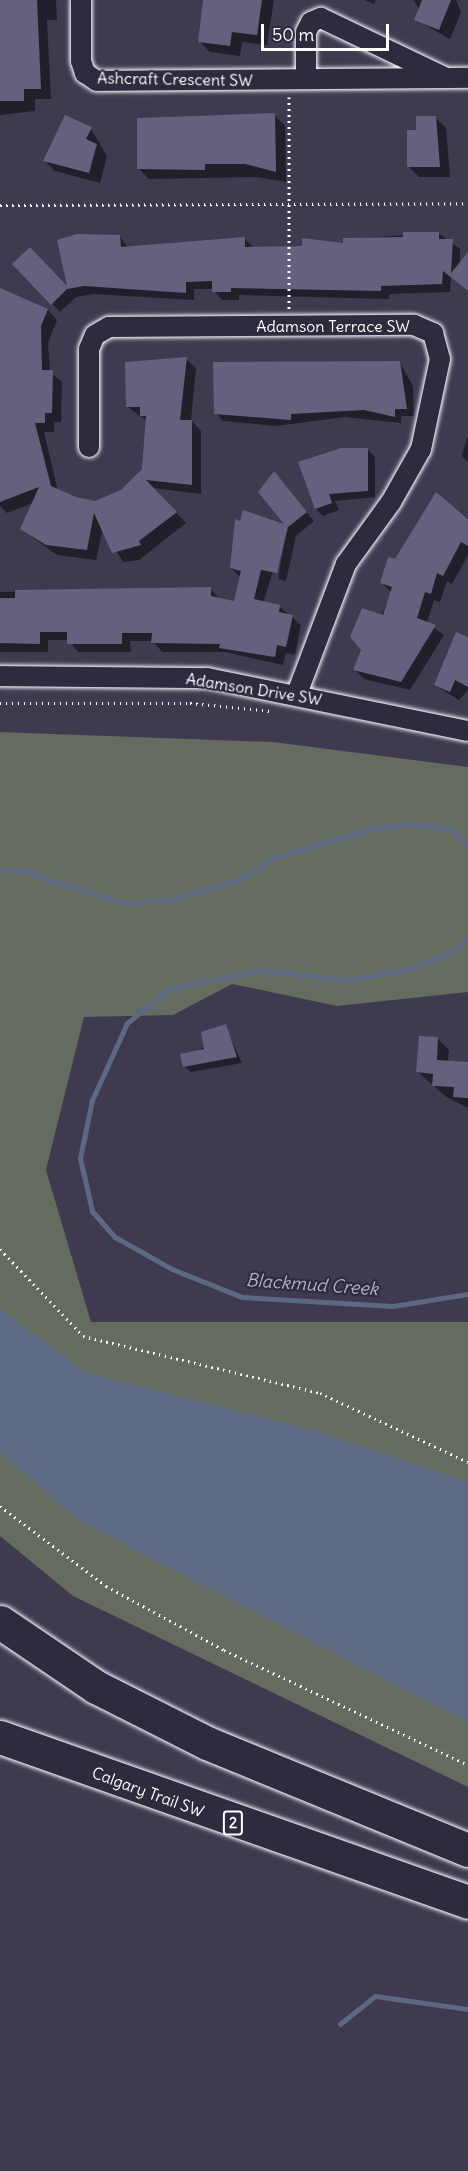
<!DOCTYPE html>
<html>
<head>
<meta charset="utf-8">
<style>
  body { margin:0 }
  #map { position:relative; width:468px; height:2171px; overflow:hidden; background:#3f3a50; font-family:Delius,sans-serif }
  div>[style] { position:absolute }
  .green>* { inset:0; background:#646b5f }
  .water>* { inset:0; background:#5d6983 }
  .shadow>* { inset:0; background:#0007 }
  .stream>* { height:5px; margin:-2.5px; padding:0 2.5px; transform-origin:2.5px; border-radius:2.5px; background:#5d6983 }
  .building>* { inset:0; background:#65607e }
  .path>* { height:3px; margin-top:-1.5px; transform-origin:0; background:repeating-linear-gradient(90deg,#fff 0 1.5px,transparent 0 6px) }
  .roads { filter:drop-shadow(0 0 2px #fff) drop-shadow(0 0 2px #fff) }
  .street>* { height:20px; margin:-10px; padding:0 10px; transform-origin:10px; border-radius:10px; background:#2f2a3d }
  .highway>* { height:33px; margin:-16.5px; padding:0 16.5px; transform-origin:16.5px; border-radius:16.5px; background:#2f2a3d }
  span { translate:-50% -50%; white-space:nowrap; text-align:center; line-height:1.15; -webkit-text-stroke:4.5px #2f2a3d; paint-order:stroke }
  .shield-label span { padding:2px 4px; background:#2f2a3d; border:2px solid; border-radius:4px; -webkit-text-stroke-width:0 }
  .shield-label { font-size:15px; color:#fff; font-weight:700 }
  .street-label { font-size:16px; color:#fff }
  .water-label { font-size:18px; color:#aeb4c1; font-style:italic }
  .scale { position:absolute; left:261px; top:24px; width:128px; height:27px; box-sizing:border-box; border:3px solid #fff; border-top:0; padding-left:8px; font-size:18px; line-height:21px; white-space:nowrap; color:#fff; -webkit-text-stroke:4px #2f2a3d; paint-order:stroke }
</style>
</head>
<body>
<div id="map">
  <div class="green">
    <div style="clip-path:polygon(0 732px,273px 742px,468px 767px,468px 992px,337px 1006px,232px 984px,173px 1015px,84px 1017px,46px 1170px,91px 1322px,468px 1322px,468px 1787px,73px 1596px,0 1536px)"></div>
  </div>
  <div class="water">
    <div style="clip-path:polygon(0 1309px,86px 1372px,313px 1430px,468px 1481px,468px 1722px,81px 1522px,0 1452px)"></div>
  </div>
  <div class="shadow">
    <div style="clip-path:polygon(0 0,56px 0,57px 20px,47px 20px,51px 99px,35px 99px,35px 111px,0 115px)"></div>
    <div style="clip-path:polygon(209px 0,274px 0,267px 45px,242px 42px,240px 56px,210px 52px,200px 42px)"></div>
    <div style="clip-path:polygon(365px 0,376px 0,374px 4px)"></div>
    <div style="clip-path:polygon(456px 0,461px 12px,450px 39px,416px 20px,420px 10px,413px 0)"></div>
    <div style="clip-path:polygon(274px 115px,285px 126px,286px 182px,257px 177px,149px 179px,138px 168px)"></div>
    <div style="clip-path:polygon(435px 117px,446px 128px,450px 177px,419px 177px,408px 166px,418px 131px)"></div>
    <div style="clip-path:polygon(91px 129px,107px 156px,100px 183px,55px 171px,45px 161px)"></div>
    <div style="clip-path:polygon(438px 233px,460px 249px,460px 265px,468px 254px,468px 291px,451px 277px,450px 292px,389px 294px,389px 299px,239px 295px,239px 300px,222px 300px,213px 289px,194px 289px,194px 300px,93px 294px,76px 297px,60px 312px,14px 264px,30px 249px,69px 290px,59px 241px,120px 236px,128px 248px,245px 239px,254px 248px,345px 245px,345px 239px)"></div>
    <div style="clip-path:polygon(0 294px,48px 310px,57px 320px,48px 343px,50px 372px,62px 382px,61px 422px,54px 422px,54px 432px,44px 432px,58px 491px,76px 499px,96px 503px,121px 491px,143px 470px,147px 421px,128px 407px,186px 359px,196px 368px,191px 420px,201px 431px,201px 494px,153px 488px,186px 523px,139px 560px,123px 562px,103px 528px,96px 560px,57px 555px,21px 529px,33px 503px,7px 513px,0 506px)"></div>
    <div style="clip-path:polygon(400px 363px,413px 386px,414px 416px,401px 416px,401px 423px,345px 417px,276px 426px,223px 421px,216px 413px)"></div>
    <div style="clip-path:polygon(467px 438px,468px 438px,468px 462px,462px 456px)"></div>
    <div style="clip-path:polygon(368px 450px,375px 457px,375px 497px,335px 501px,339px 510px,323px 516px,316px 509px)"></div>
    <div style="clip-path:polygon(273px 473px,314px 521px,296px 536px,286px 581px,278px 579px,286px 530px,263px 603px,279px 606px,301px 625px,295px 655px,286px 653px,283px 665px,225px 652px,162px 652px,153px 641px,130px 641px,131px 652px,78px 652px,69px 640px,48px 640px,48px 652px,0 652px,0 592px,210px 588px,219px 599px,236px 603px,241px 578px,231px 568px,244px 512px,289px 527px,260px 492px)"></div>
    <div style="clip-path:polygon(437px 495px,468px 518px,468px 555px,452px 584px,447px 581px,440px 602px,434px 600px,427px 623px,444px 635px,410px 690px,364px 679px,355px 670px,392px 593px,382px 583px)"></div>
    <div style="clip-path:polygon(468px 638px,468px 690px,459px 700px,435px 685px)"></div>
    <div style="clip-path:polygon(225px 1026px,242px 1063px,191px 1072px,184px 1066px)"></div>
    <div style="clip-path:polygon(438px 1039px,449px 1050px,448px 1062px,468px 1063px,468px 1108px,445px 1096px,418px 1072px)"></div>
  </div>
  <div class="stream">
    <div style="left:0;top:870px;width:20px"></div>
    <div style="left:20px;top:870px;width:108px;rotate:17.8deg"></div>
    <div style="left:123px;top:903px;width:46px;rotate:-3.7deg"></div>
    <div style="left:169px;top:900px;width:73px;rotate:-15.9deg"></div>
    <div style="left:239px;top:880px;width:44px;rotate:-31.2deg"></div>
    <div style="left:277px;top:857px;width:101px;rotate:-16.6deg"></div>
    <div style="left:374px;top:828px;width:35px;rotate:-7deg"></div>
    <div style="left:409px;top:824px;width:42px;rotate:6.8deg"></div>
    <div style="left:451px;top:829px;width:23px;rotate:41deg"></div>
    <div style="left:468px;top:939px;width:20px;rotate:139deg"></div>
    <div style="left:453px;top:952px;width:51px;rotate:159.4deg"></div>
    <div style="left:405px;top:970px;width:60px;rotate:170.4deg"></div>
    <div style="left:346px;top:980px;width:83px;rotate:-173deg"></div>
    <div style="left:264px;top:970px;width:95px;rotate:169deg"></div>
    <div style="left:171px;top:988px;width:56px;rotate:141.5deg"></div>
    <div style="left:127px;top:1023px;width:85px;rotate:114.4deg"></div>
    <div style="left:92px;top:1100px;width:59px;rotate:101.7deg"></div>
    <div style="left:80px;top:1158px;width:54px;rotate:77.2deg"></div>
    <div style="left:92px;top:1211px;width:35px;rotate:49deg"></div>
    <div style="left:115px;top:1237px;width:65px;rotate:29.3deg"></div>
    <div style="left:172px;top:1269px;width:75px;rotate:21.8deg"></div>
    <div style="left:242px;top:1297px;width:151px;rotate:3.4deg"></div>
    <div style="left:393px;top:1306px;width:76px;rotate:-9.1deg"></div>
    <div style="left:340px;top:2024px;width:45px;rotate:-38.7deg"></div>
    <div style="left:375px;top:1996px;width:94px;rotate:8deg"></div>
  </div>
  <div class="building">
    <div style="clip-path:polygon(0 0,37px 0,41px 89px,24px 89px,24px 101px,0 101px)"></div>
    <div style="clip-path:polygon(203px 0,262px 0,257px 35px,232px 32px,230px 46px,198px 42px)"></div>
    <div style="clip-path:polygon(422px 0,451px 0,439px 30px,414px 20px)"></div>
    <div style="clip-path:polygon(275px 113px,276px 172px,245px 164px,205px 164px,205px 170px,137px 169px,137px 118px)"></div>
    <div style="clip-path:polygon(65px 115px,92px 127px,86px 139px,97px 144px,89px 173px,43px 161px)"></div>
    <div style="clip-path:polygon(416px 116px,436px 116px,440px 167px,407px 167px,407px 130px,416px 130px)"></div>
    <div style="clip-path:polygon(403px 232px,439px 232px,439px 239px,453px 239px,451px 273px,468px 252px,468px 291px,443px 271px,442px 284px,381px 286px,381px 291px,231px 288px,231px 292px,212px 292px,212px 281px,186px 282px,186px 293px,84px 286px,67px 289px,51px 305px,12px 264px,30px 247px,67px 286px,57px 240px,77px 234px,120px 235px,121px 247px,245px 237px,245px 247px,302px 246px,302px 238px,343px 243px,343px 238px,403px 237px)"></div>
    <div style="clip-path:polygon(0 288px,48px 309px,41px 326px,42px 370px,53px 370px,52px 413px,45px 413px,45px 423px,35px 423px,51px 486px,76px 497px,95px 501px,121px 490px,142px 469px,146px 416px,140px 416px,140px 407px,126px 407px,125px 362px,187px 357px,180px 420px,192px 420px,192px 485px,146px 480px,177px 512px,139px 541px,141px 545px,112px 553px,94px 513px,87px 550px,46px 545px,20px 529px,39px 487px,0 502px)"></div>
    <div style="clip-path:polygon(400px 361px,407px 409px,395px 409px,395px 417px,364px 410px,291px 414px,291px 420px,214px 414px,213px 362px)"></div>
    <div style="clip-path:polygon(341px 448px,368px 448px,368px 491px,329px 494px,332px 503px,315px 509px,298px 462px)"></div>
    <div style="clip-path:polygon(274px 471px,307px 512px,288px 527px,277px 573px,261px 570px,254px 599px,280px 605px,279px 612px,293px 615px,286px 647px,277px 645px,275px 657px,219px 648px,220px 644px,151px 643px,152px 633px,122px 633px,122px 644px,67px 644px,67px 632px,40px 632px,40px 644px,0 643px,0 598px,15px 598px,15px 590px,211px 587px,211px 596px,234px 601px,241px 571px,230px 568px,235px 519px,240px 521px,243px 510px,284px 524px,258px 492px)"></div>
    <div style="clip-path:polygon(436px 492px,468px 519px,468px 546px,461px 542px,443px 576px,437px 573px,431px 594px,425px 592px,417px 618px,436px 625px,401px 682px,353px 670px,361px 650px,350px 637px,362px 608px,383px 615px,392px 587px,380px 583px,388px 557px,395px 559px)"></div>
    <div style="clip-path:polygon(456px 632px,468px 637px,468px 687px,455px 680px,450px 692px,434px 685px)"></div>
    <div style="clip-path:polygon(226px 1024px,237px 1057px,183px 1067px,180px 1054px,204px 1049px,201px 1032px)"></div>
    <div style="clip-path:polygon(419px 1036px,438px 1037px,437px 1060px,468px 1062px,468px 1098px,453px 1097px,454px 1087px,432px 1086px,433px 1074px,416px 1072px)"></div>
  </div>
  <div class="path">
    <div style="left:289px;top:97px;width:213px;rotate:90deg"></div>
    <div style="left:0;top:205px;width:468px;rotate:-0.2deg"></div>
    <div style="left:0;top:703px;width:190px"></div>
    <div style="left:190px;top:703px;width:82px;rotate:5.6deg"></div>
    <div style="left:0;top:1249px;width:120px;rotate:46.3deg"></div>
    <div style="left:83px;top:1336px;width:244px;rotate:13.5deg"></div>
    <div style="left:320px;top:1393px;width:163px;rotate:25deg"></div>
    <div style="left:0;top:1506px;width:133px;rotate:37deg"></div>
    <div style="left:106px;top:1586px;width:134px;rotate:28.5deg"></div>
    <div style="left:224px;top:1650px;width:270px;rotate:25.2deg"></div>
  </div>
  <div class="roads">
    <div class="street">
      <div style="left:81px;top:0;width:61px;rotate:90deg"></div>
      <div style="left:81px;top:61px;width:13px;rotate:72deg"></div>
      <div style="left:85px;top:73px;width:14px;rotate:34deg"></div>
      <div style="left:97px;top:81px;width:371px;rotate:-0.5deg"></div>
      <div style="left:306px;top:79px;width:47px;rotate:-90deg"></div>
      <div style="left:306px;top:32px;width:11px;rotate:-63deg"></div>
      <div style="left:311px;top:22px;width:11px;rotate:-22deg"></div>
      <div style="left:321px;top:18px;width:136px;rotate:25.6deg"></div>
      <div style="left:89px;top:447px;width:98px;rotate:-90deg"></div>
      <div style="left:89px;top:349px;width:15px;rotate:-67deg"></div>
      <div style="left:95px;top:335px;width:16px;rotate:-30deg"></div>
      <div style="left:109px;top:327px;width:305px;rotate:-0.4deg"></div>
      <div style="left:414px;top:325px;width:21px;rotate:23deg"></div>
      <div style="left:433px;top:333px;width:27px;rotate:75deg"></div>
      <div style="left:440px;top:359px;width:92px;rotate:101.9deg"></div>
      <div style="left:421px;top:449px;width:61px;rotate:119.5deg"></div>
      <div style="left:391px;top:502px;width:77px;rotate:126deg"></div>
      <div style="left:346px;top:564px;width:139px;rotate:110.7deg"></div>
      <div style="left:0;top:676px;width:207px;rotate:0.6deg"></div>
      <div style="left:207px;top:678px;width:266px;rotate:11.5deg"></div>
    </div>
    <div class="highway">
      <div style="left:0;top:1622px;width:116px;rotate:34.1deg"></div>
      <div style="left:96px;top:1687px;width:124px;rotate:26.8deg"></div>
      <div style="left:207px;top:1743px;width:282px;rotate:22.3deg"></div>
      <div style="left:0;top:1737px;width:496px;rotate:19.4deg"></div>
    </div>
  </div>
  <div class="shield-label">
    <span style="left:233px;top:1823px">2</span>
  </div>
  <div class="street-label">
    <span style="left:175px;top:79px;rotate:1deg">Ashcraft Crescent SW</span>
    <span style="left:333px;top:326px">Adamson Terrace SW</span>
    <span style="left:254px;top:689px;rotate:9deg">Adamson Drive SW</span>
    <span style="left:148px;top:1792px;rotate:20deg">Calgary Trail SW</span>
  </div>
  <div class="water-label">
    <span style="left:312px;top:1285px;rotate:4deg">Blackmud Creek</span>
  </div>
  <div class="scale">50 m</div>
</div>
</body>
</html>
